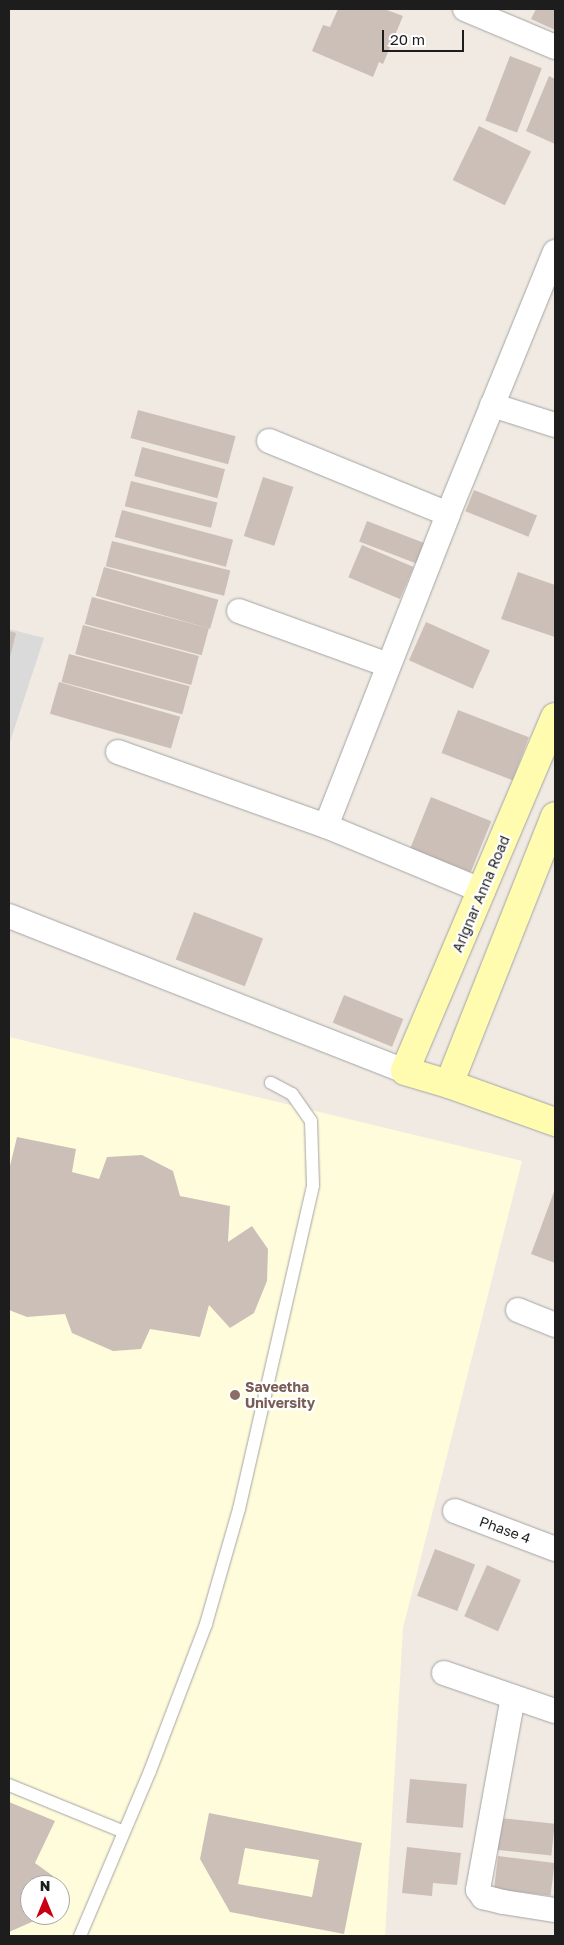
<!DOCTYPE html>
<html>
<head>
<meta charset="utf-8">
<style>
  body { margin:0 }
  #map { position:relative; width:564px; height:1945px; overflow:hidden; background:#f0eae2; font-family:"Golos Text",sans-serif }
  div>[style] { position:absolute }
  .residential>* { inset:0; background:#dbdada }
  .education>* { inset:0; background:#fffcdb }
  .building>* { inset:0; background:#ccbfb8; transform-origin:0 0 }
  .roads { filter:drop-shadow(0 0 1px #a4a4a4) drop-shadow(0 0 1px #a4a4a4) }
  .lane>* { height:12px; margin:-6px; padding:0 6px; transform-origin:6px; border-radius:6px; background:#fff }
  .street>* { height:24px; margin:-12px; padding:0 12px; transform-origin:12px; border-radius:12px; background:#fff }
  .secondary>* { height:28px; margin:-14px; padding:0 14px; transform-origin:14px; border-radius:14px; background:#fffcb0 }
  .dots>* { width:14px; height:14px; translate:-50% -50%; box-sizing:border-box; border:2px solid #fff; border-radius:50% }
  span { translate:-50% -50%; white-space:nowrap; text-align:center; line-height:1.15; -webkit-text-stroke:4.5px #fff; paint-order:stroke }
  .street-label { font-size:14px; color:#1d1d1d }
  .education-label { font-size:14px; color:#785e54; font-weight:700 }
  .left { translate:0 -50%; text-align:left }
  .frame { position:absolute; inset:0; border:10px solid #1d1d1d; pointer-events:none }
  .north { position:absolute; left:20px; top:1875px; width:50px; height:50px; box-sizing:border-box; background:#fff; border:1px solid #a5a5a5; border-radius:50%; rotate:0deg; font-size:14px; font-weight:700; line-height:20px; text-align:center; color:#1d1d1d }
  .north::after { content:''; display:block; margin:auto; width:18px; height:22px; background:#ca0012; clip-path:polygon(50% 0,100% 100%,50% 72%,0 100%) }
  .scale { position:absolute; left:382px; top:30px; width:82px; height:22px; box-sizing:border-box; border:2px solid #1d1d1d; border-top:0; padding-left:6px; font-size:15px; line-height:18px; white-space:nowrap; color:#1d1d1d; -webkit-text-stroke:4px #fff; paint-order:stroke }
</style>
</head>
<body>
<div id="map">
  <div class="residential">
    <div style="clip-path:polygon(9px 629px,44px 638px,9px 745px)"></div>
  </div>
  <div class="education">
    <div style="clip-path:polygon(evenodd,9px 1037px,522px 1161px,403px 1628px,385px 1936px,9px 1936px,9px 1037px,30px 1885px,60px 1885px,60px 1915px,30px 1915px,30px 1885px)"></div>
  </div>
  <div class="building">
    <div style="clip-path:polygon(338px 9px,384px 9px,403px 16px,383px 64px,379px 62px,373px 77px,312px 51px,323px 25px,330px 27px)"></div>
    <div style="clip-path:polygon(536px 9px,555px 9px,555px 30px,531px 19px)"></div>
    <div style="left:510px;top:56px;width:34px;height:69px;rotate:21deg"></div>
    <div style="clip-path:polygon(549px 76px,555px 79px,555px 144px,526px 131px)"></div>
    <div style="left:479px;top:126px;width:58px;height:60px;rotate:26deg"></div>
    <div style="left:138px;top:410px;width:101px;height:29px;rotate:15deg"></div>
    <div style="left:142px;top:447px;width:86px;height:30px;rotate:15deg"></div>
    <div style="left:263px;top:477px;width:32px;height:62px;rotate:18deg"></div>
    <div style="left:131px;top:481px;width:89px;height:26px;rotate:14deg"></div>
    <div style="left:474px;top:490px;width:68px;height:23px;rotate:22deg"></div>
    <div style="left:122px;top:510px;width:115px;height:28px;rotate:15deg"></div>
    <div style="left:367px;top:521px;width:64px;height:22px;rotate:21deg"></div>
    <div style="left:112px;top:541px;width:122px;height:26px;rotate:14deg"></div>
    <div style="left:362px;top:545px;width:56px;height:35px;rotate:23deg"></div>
    <div style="left:104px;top:567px;width:119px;height:30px;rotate:16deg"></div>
    <div style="clip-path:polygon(518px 572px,555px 585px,555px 637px,501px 619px)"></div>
    <div style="left:92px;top:597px;width:121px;height:28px;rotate:15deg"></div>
    <div style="left:426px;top:622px;width:70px;height:42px;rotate:24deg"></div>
    <div style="left:83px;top:625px;width:120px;height:30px;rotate:15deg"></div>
    <div style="clip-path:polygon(9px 631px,16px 633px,9px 661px)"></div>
    <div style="left:69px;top:654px;width:125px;height:29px;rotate:15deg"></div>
    <div style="left:59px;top:682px;width:126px;height:33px;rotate:16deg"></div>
    <div style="left:458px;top:710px;width:76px;height:46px;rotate:21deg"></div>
    <div style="left:431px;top:797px;width:65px;height:55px;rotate:22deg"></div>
    <div style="left:194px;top:912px;width:74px;height:51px;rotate:21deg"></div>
    <div style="left:344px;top:995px;width:64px;height:30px;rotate:22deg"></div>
    <div style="clip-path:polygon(17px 1137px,76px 1149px,72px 1172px,99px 1179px,107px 1157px,142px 1155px,173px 1171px,180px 1196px,230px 1206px,228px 1242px,252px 1226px,268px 1249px,267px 1281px,254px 1313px,230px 1328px,209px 1305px,200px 1337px,150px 1329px,141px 1349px,113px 1351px,72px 1333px,65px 1314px,27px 1317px,9px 1310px,9px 1170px)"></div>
    <div style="clip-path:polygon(555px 1189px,555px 1263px,531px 1254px)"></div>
    <div style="left:435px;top:1549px;width:43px;height:50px;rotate:21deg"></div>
    <div style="left:487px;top:1565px;width:37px;height:56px;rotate:24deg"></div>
    <div style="left:410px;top:1779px;width:57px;height:44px;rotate:5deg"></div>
    <div style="clip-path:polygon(9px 1802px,55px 1821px,35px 1863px,53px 1876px,30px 1885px,30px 1915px,42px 1915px,43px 1917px,9px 1932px)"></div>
    <div style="clip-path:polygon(evenodd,209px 1813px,362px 1843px,344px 1934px,230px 1912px,200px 1859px,209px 1813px,245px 1848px,319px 1860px,312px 1897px,238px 1884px,245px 1848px)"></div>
    <div style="left:500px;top:1818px;width:55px;height:32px;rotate:6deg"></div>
    <div style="clip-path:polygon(407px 1847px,461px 1853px,457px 1885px,433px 1883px,432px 1896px,402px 1893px)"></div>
    <div style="left:498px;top:1856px;width:57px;height:33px;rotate:7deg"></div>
  </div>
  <div class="roads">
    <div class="lane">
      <div style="left:9px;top:1785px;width:124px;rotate:22.2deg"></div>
      <div style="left:80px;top:1936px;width:179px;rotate:-67deg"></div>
      <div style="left:150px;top:1771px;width:157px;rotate:-69.1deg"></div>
      <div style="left:206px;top:1624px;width:120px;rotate:-74deg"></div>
      <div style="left:239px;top:1509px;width:332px;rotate:-77.1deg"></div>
      <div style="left:313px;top:1185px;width:64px;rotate:-91.8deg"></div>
      <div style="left:311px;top:1121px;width:33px;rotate:-125deg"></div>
      <div style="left:292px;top:1094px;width:24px;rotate:-152deg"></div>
    </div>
    <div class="street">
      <div style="left:465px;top:9px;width:98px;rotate:22.9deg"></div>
      <div style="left:492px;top:405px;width:66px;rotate:17.6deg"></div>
      <div style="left:269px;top:441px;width:193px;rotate:22.2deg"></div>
      <div style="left:239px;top:611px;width:158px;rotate:19.9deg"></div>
      <div style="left:118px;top:752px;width:221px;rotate:19.6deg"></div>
      <div style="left:326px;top:826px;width:335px;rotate:-68.6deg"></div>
      <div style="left:448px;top:514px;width:283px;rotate:-67.8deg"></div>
      <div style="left:326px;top:826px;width:170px;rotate:22.5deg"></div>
      <div style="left:9px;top:916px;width:425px;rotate:21.4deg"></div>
      <div style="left:518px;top:1310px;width:40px;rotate:22deg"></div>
      <div style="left:455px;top:1511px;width:107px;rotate:20.8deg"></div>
      <div style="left:444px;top:1673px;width:117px;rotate:18.9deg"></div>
      <div style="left:513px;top:1697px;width:196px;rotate:100.3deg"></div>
      <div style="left:478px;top:1890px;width:9px;rotate:54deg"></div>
      <div style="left:483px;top:1897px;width:21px;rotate:14deg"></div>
      <div style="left:503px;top:1902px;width:53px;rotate:8.7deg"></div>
    </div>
    <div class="secondary">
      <div style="left:555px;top:717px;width:384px;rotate:113deg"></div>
      <div style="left:405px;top:1071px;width:46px;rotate:16.5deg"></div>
      <div style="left:449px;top:1084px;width:113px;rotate:19.7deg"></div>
      <div style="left:449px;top:1084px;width:288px;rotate:-68.4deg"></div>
    </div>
  </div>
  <div class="dots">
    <div style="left:235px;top:1395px;background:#8d6e63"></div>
  </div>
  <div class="street-label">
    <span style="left:481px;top:894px;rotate:-67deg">Arignar Anna Road</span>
    <span style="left:505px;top:1530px;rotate:20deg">Phase 4</span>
  </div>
  <div class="education-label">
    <span class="left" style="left:245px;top:1395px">Saveetha<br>University</span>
  </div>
  <div class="frame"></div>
  <div class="north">N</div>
  <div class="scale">20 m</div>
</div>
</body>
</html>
